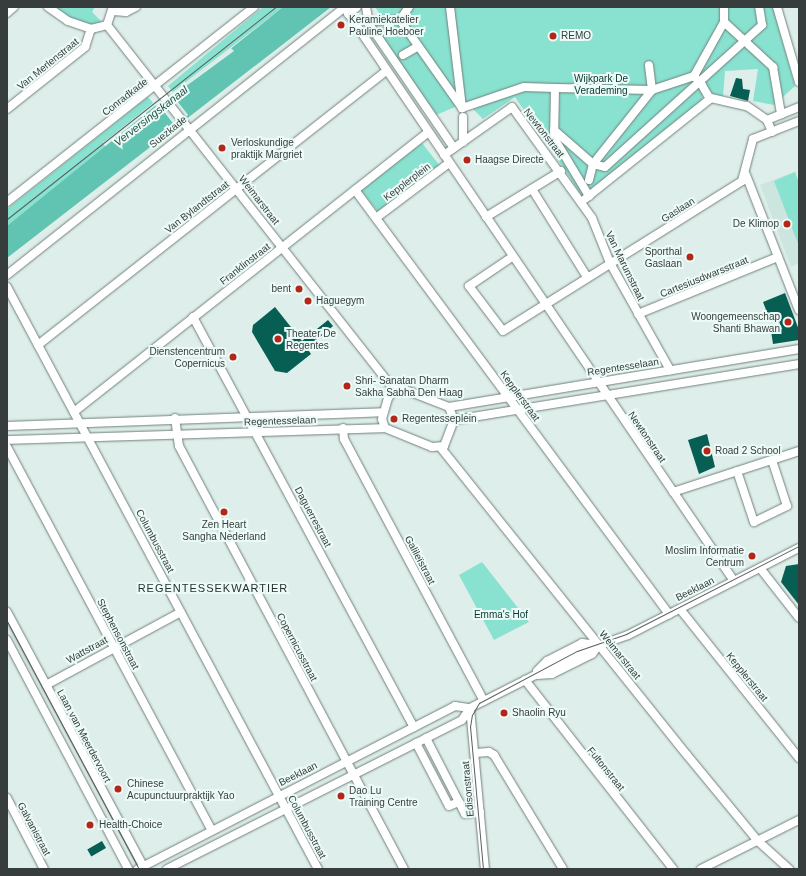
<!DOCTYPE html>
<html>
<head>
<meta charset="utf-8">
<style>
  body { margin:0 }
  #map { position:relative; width:806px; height:876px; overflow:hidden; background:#deeeea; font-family:Helvetica,sans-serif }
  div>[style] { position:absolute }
  .built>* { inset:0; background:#cce5df }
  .green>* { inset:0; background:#89e1d0; transform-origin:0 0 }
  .water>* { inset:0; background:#61c3b1 }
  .pier>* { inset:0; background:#deeeea; transform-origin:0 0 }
  .building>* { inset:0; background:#075f54; transform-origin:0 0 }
  .roads { filter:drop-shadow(0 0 1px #72807c) drop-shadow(0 0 1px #72807c) }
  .minor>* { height:8px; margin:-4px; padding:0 4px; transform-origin:4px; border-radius:4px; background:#fff }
  .tram>* { height:1px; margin:-0.5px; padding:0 0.5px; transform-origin:0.5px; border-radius:0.5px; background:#58605e }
  .dots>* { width:11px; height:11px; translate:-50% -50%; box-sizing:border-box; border:2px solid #ecfbf8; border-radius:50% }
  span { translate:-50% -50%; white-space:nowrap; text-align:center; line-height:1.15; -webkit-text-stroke:4px #ecfbf8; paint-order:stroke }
  .poi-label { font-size:10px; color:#373d3c }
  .left { translate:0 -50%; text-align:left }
  .right { translate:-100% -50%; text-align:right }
  .street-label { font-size:10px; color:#373d3c }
  .park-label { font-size:10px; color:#06362f }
  .water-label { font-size:11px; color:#27534b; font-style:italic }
  .neighbourhood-label { font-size:11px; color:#25312e; letter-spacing:1px }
  .frame { position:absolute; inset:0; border:8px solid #373d3c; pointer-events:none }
</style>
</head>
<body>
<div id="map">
  <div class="built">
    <div style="clip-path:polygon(796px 171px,799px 263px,791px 267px,760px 185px)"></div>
  </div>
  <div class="green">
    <div style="clip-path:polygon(53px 7px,95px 7px,92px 12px,102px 22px,89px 26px,73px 21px)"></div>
    <div style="clip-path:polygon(263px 7px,283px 7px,173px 92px,168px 86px)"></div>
    <div style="clip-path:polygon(375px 7px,773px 7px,795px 86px,774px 105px,753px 101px,758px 69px,725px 71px,723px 96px,713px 94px,703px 84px,702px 100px,583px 197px,515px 97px,483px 119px,473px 109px,455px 107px,436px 115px,378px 30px,385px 25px,384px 20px)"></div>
    <div style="clip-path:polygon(148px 97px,153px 103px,103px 143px,106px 148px,7px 226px,7px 209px)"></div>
    <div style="left:422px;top:143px;width:28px;height:77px;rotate:52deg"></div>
    <div style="clip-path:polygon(795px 172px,799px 183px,799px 246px,774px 181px)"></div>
    <div style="clip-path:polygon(482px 562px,529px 622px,494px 640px,459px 575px)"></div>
  </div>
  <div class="water">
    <div style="clip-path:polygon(283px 7px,331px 7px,7px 258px,7px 226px,155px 106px,162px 107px,174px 98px,174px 94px)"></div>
  </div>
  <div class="pier">
    <div style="clip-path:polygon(231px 48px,234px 51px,174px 95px,174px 94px)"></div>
    <div style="left:174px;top:97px;width:23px;height:17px;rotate:52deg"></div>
  </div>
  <div class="building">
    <div style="clip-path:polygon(736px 78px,742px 79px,743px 89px,750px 90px,748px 101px,730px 96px)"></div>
    <div style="clip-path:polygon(785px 293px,799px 330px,799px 340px,773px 344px,771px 331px,782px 329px,776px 314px,768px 315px,763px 302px)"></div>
    <div style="clip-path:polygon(275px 307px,302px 341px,328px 320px,333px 326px,307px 348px,311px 354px,287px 373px,275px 371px,252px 332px,253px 325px)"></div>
    <div style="clip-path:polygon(707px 434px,715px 467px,699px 474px,688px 440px)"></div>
    <div style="clip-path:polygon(799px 564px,799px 605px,781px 582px,786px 566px)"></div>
    <div style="left:102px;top:841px;width:8px;height:17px;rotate:60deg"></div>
  </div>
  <div class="roads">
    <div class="minor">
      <div style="left:48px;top:7px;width:24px;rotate:35deg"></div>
      <div style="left:68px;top:21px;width:24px;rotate:19deg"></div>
      <div style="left:91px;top:29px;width:16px;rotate:-14deg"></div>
      <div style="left:107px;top:25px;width:19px;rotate:-72deg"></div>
      <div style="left:344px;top:7px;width:694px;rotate:55.81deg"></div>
      <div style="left:366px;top:7px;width:17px;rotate:80deg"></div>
      <div style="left:369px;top:24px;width:150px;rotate:55.6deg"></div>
      <div style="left:409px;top:7px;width:16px;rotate:125deg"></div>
      <div style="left:400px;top:20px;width:108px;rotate:54.8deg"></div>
      <div style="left:450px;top:7px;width:102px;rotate:83.2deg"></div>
      <div style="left:462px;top:108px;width:65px;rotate:-18.7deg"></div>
      <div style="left:524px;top:87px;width:31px;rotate:2deg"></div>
      <div style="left:555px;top:88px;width:50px;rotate:91.1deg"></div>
      <div style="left:554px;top:138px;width:68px;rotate:58.9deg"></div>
      <div style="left:724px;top:7px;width:15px;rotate:90deg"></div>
      <div style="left:724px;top:22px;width:67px;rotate:42.6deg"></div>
      <div style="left:773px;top:67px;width:48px;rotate:80.3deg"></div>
      <div style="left:777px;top:7px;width:78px;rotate:73.7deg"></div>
      <div style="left:113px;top:11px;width:13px;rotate:4deg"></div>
      <div style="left:126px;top:12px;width:11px;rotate:-27deg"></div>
      <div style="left:7px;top:13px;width:9px;rotate:-41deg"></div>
      <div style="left:348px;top:14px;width:11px;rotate:-38deg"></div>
      <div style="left:378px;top:21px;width:22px;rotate:-3deg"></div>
      <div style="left:107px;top:25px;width:464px;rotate:51.8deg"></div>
      <div style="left:403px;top:55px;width:16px;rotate:-30deg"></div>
      <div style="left:694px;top:76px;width:62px;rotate:-60.9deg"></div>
      <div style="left:703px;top:87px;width:14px;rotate:60deg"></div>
      <div style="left:555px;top:88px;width:97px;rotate:1.2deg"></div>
      <div style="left:652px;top:90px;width:44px;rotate:-18.4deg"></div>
      <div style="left:694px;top:76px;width:12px;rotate:48deg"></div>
      <div style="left:7px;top:109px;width:100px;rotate:-38.5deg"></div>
      <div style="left:85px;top:47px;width:19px;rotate:-72deg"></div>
      <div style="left:463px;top:117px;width:25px;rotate:90deg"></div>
      <div style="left:767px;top:120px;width:35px;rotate:-22deg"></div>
      <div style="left:554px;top:130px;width:52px;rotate:41.1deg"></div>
      <div style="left:593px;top:164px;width:95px;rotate:-51.4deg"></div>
      <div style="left:652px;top:90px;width:25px;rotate:-97deg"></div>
      <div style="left:444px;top:155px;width:83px;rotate:-35.2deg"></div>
      <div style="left:512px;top:107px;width:137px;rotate:54.2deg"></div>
      <div style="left:592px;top:218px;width:48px;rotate:68.2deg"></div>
      <div style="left:610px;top:263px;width:123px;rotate:60.7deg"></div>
      <div style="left:746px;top:175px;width:145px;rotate:68.6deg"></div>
      <div style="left:589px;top:180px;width:16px;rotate:-76deg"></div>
      <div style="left:593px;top:164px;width:12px;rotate:14deg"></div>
      <div style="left:605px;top:167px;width:212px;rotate:-42.1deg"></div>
      <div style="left:762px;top:25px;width:18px;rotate:-99deg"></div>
      <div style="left:532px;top:189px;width:104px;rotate:58deg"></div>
      <div style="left:355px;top:190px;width:528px;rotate:53.48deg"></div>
      <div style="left:585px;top:199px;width:161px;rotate:-38.7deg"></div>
      <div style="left:711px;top:98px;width:37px;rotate:13deg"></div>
      <div style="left:747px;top:106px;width:24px;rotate:35deg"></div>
      <div style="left:767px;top:120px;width:13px;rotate:67deg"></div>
      <div style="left:7px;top:202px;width:315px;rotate:-38.3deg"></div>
      <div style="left:486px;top:217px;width:88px;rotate:-31.5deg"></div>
      <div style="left:376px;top:218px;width:91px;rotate:-37deg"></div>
      <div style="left:512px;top:257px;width:52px;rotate:146deg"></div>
      <div style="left:469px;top:286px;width:56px;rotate:52.9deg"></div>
      <div style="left:503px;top:331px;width:282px;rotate:-32.1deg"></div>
      <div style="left:742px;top:181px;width:43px;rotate:-75.3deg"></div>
      <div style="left:753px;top:139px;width:49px;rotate:-21.4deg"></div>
      <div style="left:7px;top:275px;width:430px;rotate:-38.4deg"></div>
      <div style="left:7px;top:287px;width:660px;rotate:61.88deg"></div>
      <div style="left:638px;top:314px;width:151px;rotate:-22.2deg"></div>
      <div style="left:193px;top:317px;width:466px;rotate:61.7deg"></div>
      <div style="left:38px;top:345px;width:444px;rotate:-38.2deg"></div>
      <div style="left:403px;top:389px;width:49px;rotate:21.4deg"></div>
      <div style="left:449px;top:407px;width:14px;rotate:69deg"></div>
      <div style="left:454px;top:420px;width:28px;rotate:111deg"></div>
      <div style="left:444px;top:446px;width:12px;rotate:175deg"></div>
      <div style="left:432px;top:447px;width:51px;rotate:-158deg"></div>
      <div style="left:385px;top:428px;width:9px;rotate:-108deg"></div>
      <div style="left:382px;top:419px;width:22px;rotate:-74deg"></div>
      <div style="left:388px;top:398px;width:10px;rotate:-53deg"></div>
      <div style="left:394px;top:390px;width:9px;rotate:-6deg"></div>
      <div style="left:449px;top:407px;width:355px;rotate:-9.4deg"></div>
      <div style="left:74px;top:412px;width:451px;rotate:-38.3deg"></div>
      <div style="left:175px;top:418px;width:28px;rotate:82deg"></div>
      <div style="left:179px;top:446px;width:479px;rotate:62deg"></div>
      <div style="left:454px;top:420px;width:350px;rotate:-9.2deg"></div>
      <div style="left:7px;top:426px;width:376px;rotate:-2.1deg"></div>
      <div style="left:343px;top:428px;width:11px;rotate:85deg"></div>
      <div style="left:344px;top:439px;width:297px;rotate:61.9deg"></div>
      <div style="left:7px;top:440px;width:378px;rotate:-1.8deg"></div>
      <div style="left:7px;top:447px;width:433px;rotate:61.9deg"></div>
      <div style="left:441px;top:448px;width:393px;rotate:51.3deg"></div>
      <div style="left:687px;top:755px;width:112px;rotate:50.5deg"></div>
      <div style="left:758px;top:841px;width:42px;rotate:42.1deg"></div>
      <div style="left:737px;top:471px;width:54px;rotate:71.6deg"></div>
      <div style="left:754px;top:522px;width:37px;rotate:-26deg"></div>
      <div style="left:787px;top:506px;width:48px;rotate:-108.1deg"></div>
      <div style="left:673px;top:492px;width:133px;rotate:-18deg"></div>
      <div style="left:760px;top:568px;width:63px;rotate:52deg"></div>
      <div style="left:680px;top:609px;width:191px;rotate:51.4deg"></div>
      <div style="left:7px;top:612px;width:292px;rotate:61.8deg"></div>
      <div style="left:7px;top:640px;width:259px;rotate:62.1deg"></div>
      <div style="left:537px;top:671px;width:14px;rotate:-45deg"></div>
      <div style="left:547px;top:661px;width:39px;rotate:-27deg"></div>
      <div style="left:582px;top:643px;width:17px;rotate:7deg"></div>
      <div style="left:537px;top:675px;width:15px;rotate:-4deg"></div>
      <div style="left:552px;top:674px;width:45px;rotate:-26.6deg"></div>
      <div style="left:592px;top:654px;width:11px;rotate:-52deg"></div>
      <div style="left:525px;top:680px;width:240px;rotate:51.9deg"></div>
      <div style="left:46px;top:685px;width:153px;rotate:-28.4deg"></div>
      <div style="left:470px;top:708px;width:162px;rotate:84.7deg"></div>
      <div style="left:426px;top:738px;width:72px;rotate:62.7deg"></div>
      <div style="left:416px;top:743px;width:71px;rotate:62.4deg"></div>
      <div style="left:449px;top:806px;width:11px;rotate:-22deg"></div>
      <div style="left:459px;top:802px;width:13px;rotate:63deg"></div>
      <div style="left:465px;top:814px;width:15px;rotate:-8deg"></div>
      <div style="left:475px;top:753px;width:14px;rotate:-4deg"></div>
      <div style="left:489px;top:752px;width:6px;rotate:31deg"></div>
      <div style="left:494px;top:755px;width:133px;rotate:58.8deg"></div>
      <div style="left:7px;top:798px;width:80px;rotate:62.5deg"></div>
      <div style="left:138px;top:869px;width:356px;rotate:-27.2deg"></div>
      <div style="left:455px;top:706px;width:15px;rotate:8deg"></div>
      <div style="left:470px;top:708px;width:124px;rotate:-26.8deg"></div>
      <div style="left:581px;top:652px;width:50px;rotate:-19.9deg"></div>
      <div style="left:628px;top:635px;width:192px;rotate:-27deg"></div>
      <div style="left:167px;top:869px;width:330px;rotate:-26.8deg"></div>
      <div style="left:462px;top:720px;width:14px;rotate:-56deg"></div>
      <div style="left:701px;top:869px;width:110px;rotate:-26.6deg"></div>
    </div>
  </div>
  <div class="tram">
    <div style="left:7px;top:219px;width:342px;rotate:-38.3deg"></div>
    <div style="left:7px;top:621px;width:281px;rotate:62deg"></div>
    <div style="left:483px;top:869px;width:143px;rotate:-95.2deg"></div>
    <div style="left:470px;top:727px;width:12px;rotate:-81deg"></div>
    <div style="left:472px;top:715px;width:14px;rotate:-60deg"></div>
    <div style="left:479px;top:703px;width:111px;rotate:-28deg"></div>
    <div style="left:577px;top:651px;width:52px;rotate:-19.1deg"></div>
    <div style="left:626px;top:634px;width:194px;rotate:-27deg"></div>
  </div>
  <div class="dots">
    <div style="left:341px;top:25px;background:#b42618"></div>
    <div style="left:553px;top:36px;background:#b42618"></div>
    <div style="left:222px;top:148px;background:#b42618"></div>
    <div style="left:467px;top:160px;background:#b42618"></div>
    <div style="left:787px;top:224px;background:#b42618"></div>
    <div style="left:690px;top:257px;background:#b42618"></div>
    <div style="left:299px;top:289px;background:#b42618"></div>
    <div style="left:308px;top:301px;background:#b42618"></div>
    <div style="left:788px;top:322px;background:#b42618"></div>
    <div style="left:278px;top:339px;background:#b42618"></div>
    <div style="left:233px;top:357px;background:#b42618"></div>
    <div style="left:347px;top:386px;background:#b42618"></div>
    <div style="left:394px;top:419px;background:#b42618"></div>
    <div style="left:707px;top:451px;background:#b42618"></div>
    <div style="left:224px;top:512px;background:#b42618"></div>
    <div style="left:752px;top:556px;background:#b42618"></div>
    <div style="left:504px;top:713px;background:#b42618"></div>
    <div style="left:118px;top:789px;background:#b42618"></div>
    <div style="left:341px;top:796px;background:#b42618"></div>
    <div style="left:90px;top:825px;background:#b42618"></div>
  </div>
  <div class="poi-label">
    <span class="left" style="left:349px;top:25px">Keramiekatelier<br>Pauline Hoeboer</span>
    <span class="left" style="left:561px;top:36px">REMO</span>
    <span class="left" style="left:231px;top:148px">Verloskundige<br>praktijk Margriet</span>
    <span class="left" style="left:475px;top:160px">Haagse Directe</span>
    <span class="right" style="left:779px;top:224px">De Klimop</span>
    <span class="right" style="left:682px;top:257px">Sporthal<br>Gaslaan</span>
    <span class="right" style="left:291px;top:289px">bent</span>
    <span class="left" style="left:316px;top:301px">Haguegym</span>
    <span class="right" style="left:780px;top:322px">Woongemeenschap<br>Shanti Bhawan</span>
    <span class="left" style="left:286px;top:339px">Theater De<br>Regentes</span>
    <span class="right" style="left:225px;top:357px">Dienstencentrum<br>Copernicus</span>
    <span class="left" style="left:355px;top:386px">Shri- Sanatan Dharm<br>Sakha Sabha Den Haag</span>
    <span class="left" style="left:402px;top:419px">Regentesseplein</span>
    <span class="left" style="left:715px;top:451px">Road 2 School</span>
    <span style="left:224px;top:530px">Zen Heart<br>Sangha Nederland</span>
    <span class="right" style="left:744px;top:556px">Moslim Informatie<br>Centrum</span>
    <span class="left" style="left:512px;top:713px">Shaolin Ryu</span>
    <span class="left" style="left:127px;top:789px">Chinese<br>Acupunctuurpraktijk Yao</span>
    <span class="left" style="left:349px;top:796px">Dao Lu<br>Training Centre</span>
    <span class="left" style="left:99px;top:825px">Health-Choice</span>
  </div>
  <div class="street-label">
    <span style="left:48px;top:64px;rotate:-39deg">Van Merlenstraat</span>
    <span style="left:125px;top:97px;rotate:-38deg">Conradkade</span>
    <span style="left:168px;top:132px;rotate:-39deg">Suezkade</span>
    <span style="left:544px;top:133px;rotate:52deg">Newtonstraat</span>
    <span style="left:407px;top:182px;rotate:-37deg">Kepplerplein</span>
    <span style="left:259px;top:200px;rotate:52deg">Weimarstraat</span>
    <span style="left:197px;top:207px;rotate:-38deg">Van Bylandtstraat</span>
    <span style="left:678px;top:210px;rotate:-32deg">Gaslaan</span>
    <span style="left:245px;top:264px;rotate:-38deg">Franklinstraat</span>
    <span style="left:625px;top:266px;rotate:64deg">Van Marumstraat</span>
    <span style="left:704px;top:277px;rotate:-22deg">Cartesiusdwarsstraat</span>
    <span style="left:623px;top:367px;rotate:-9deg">Regentesselaan</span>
    <span style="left:520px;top:396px;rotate:54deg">Kepplerstraat</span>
    <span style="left:280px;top:421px;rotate:-2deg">Regentesselaan</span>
    <span style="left:647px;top:437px;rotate:56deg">Newtonstraat</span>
    <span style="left:313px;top:517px;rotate:62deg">Daguerrestraat</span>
    <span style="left:155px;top:541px;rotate:62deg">Columbusstraat</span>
    <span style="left:420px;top:560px;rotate:62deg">Galileïstraat</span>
    <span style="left:695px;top:589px;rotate:-27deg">Beeklaan</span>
    <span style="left:118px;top:634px;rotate:62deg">Stephensonstraat</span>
    <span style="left:297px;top:647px;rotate:62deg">Copernicusstraat</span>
    <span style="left:87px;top:650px;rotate:-29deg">Wattstraat</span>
    <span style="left:620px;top:655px;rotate:51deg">Weimarstraat</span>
    <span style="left:747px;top:677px;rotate:51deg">Kepplerstraat</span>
    <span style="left:84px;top:736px;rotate:62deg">Laan van Meerdervoort</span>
    <span style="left:606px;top:769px;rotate:51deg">Fultonstraat</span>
    <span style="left:298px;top:774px;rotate:-27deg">Beeklaan</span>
    <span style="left:468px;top:789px;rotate:-95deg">Edisonstraat</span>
    <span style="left:307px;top:827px;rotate:62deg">Columbusstraat</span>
    <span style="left:34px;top:829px;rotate:62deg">Galvanistraat</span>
  </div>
  <div class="park-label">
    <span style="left:601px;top:84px">Wijkpark De<br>Verademing</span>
    <span style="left:501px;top:615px">Emma's Hof</span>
  </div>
  <div class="water-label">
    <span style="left:151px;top:116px;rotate:-38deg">Verversingskanaal</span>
  </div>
  <div class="neighbourhood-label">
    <span style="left:213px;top:588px">REGENTESSEKWARTIER</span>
  </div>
  <div class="frame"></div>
</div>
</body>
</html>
